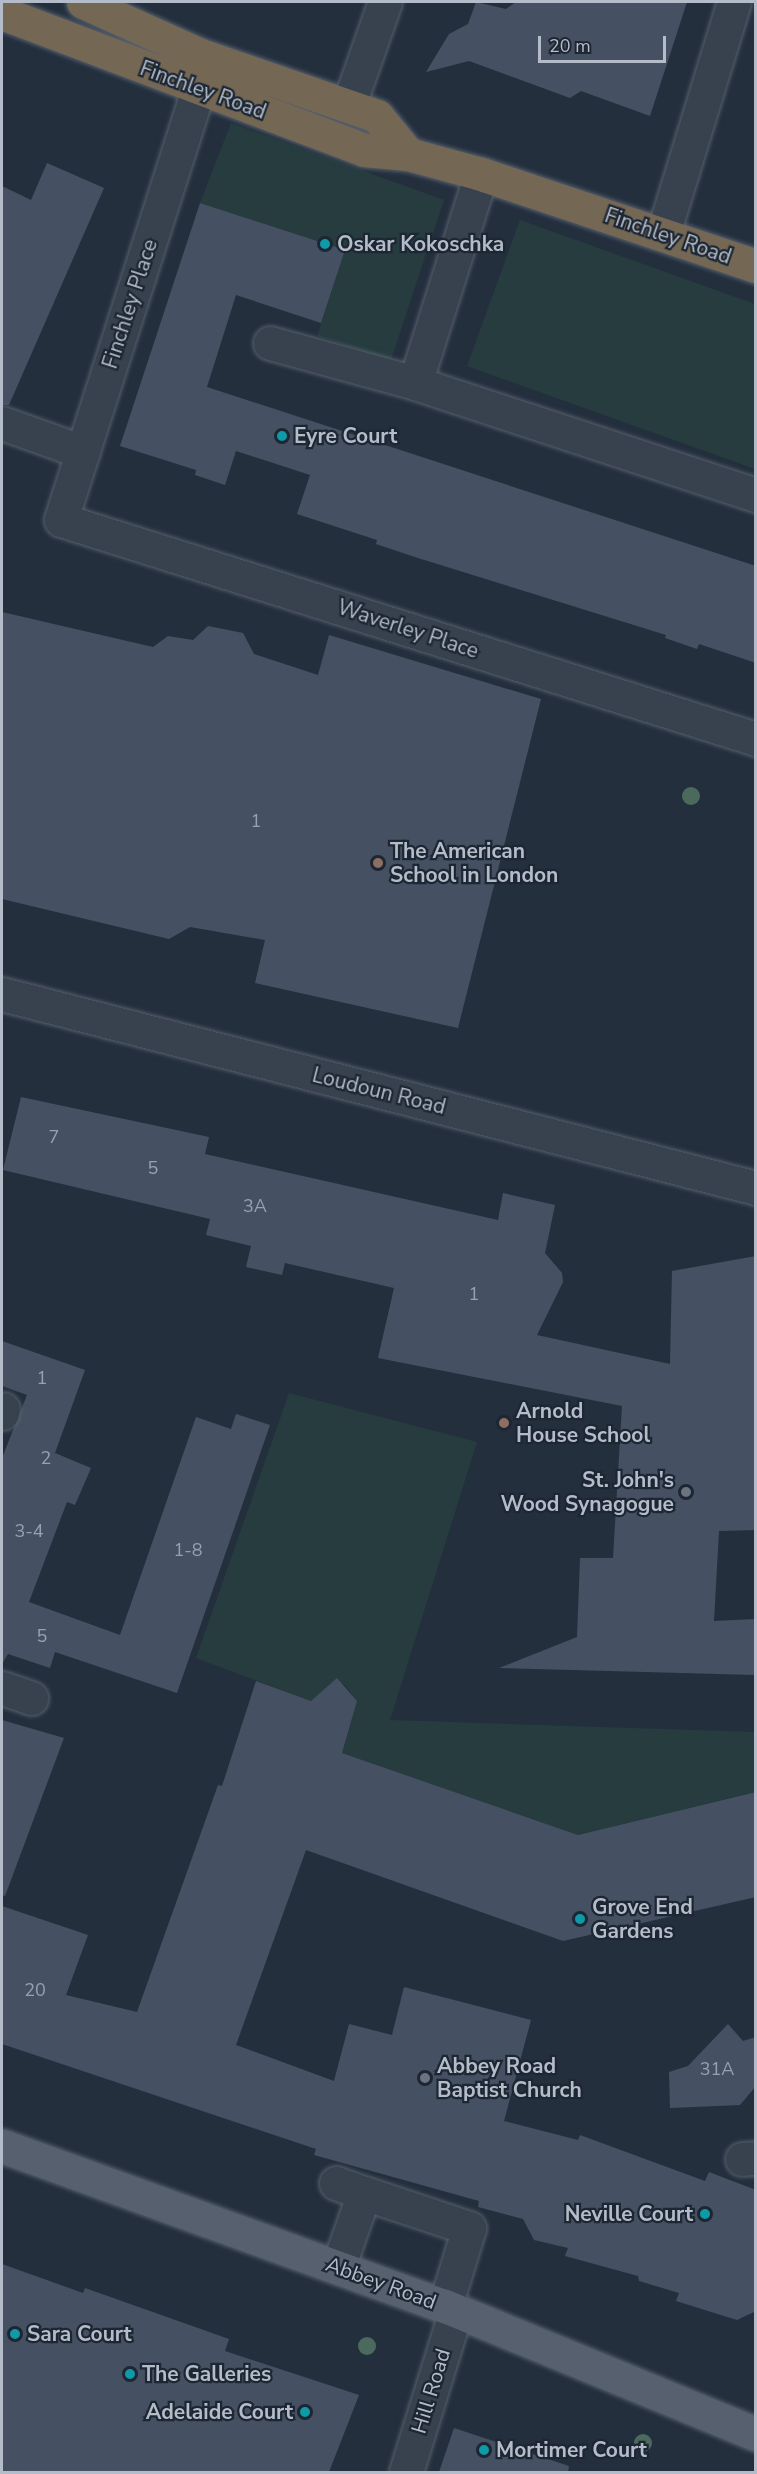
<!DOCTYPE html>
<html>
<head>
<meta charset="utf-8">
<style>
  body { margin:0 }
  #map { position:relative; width:757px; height:2474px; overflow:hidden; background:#242f3e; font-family:"Nunito Sans",sans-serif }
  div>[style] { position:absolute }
  .green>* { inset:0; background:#263c3f }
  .building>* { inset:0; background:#455162 }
  .roads { filter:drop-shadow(0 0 2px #565f6c) drop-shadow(0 0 2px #565f6c) }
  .minor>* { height:33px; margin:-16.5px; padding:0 16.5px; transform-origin:16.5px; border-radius:16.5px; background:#38414e }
  .major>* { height:33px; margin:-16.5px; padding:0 16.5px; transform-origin:16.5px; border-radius:16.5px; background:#56606e }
  .highway>* { height:33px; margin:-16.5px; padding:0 16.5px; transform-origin:16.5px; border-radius:16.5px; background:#746855 }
  .trees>* { width:18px; height:18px; margin:-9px; border-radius:50%; background:#4b6a5d }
  .dots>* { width:16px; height:16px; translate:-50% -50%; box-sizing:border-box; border:3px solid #1d2633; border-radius:50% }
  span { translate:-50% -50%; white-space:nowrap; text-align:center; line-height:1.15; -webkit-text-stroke:4.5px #1d2633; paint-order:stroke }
  .number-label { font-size:18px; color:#98a1af }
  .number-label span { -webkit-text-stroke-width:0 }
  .street-label { font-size:21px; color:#b4bcc9 }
  .poi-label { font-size:21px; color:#b4bcc9; font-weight:700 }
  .left { translate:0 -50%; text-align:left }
  .right { translate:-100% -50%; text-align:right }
  .frame { position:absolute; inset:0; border:3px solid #b4bcc9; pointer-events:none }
  .scale { position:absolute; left:538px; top:36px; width:128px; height:27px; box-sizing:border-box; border:3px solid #b4bcc9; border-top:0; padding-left:8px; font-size:18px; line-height:21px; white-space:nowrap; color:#b4bcc9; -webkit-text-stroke:4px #1d2633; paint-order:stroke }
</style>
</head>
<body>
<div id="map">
  <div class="green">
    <div style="clip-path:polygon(231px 123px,444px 200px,391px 360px,317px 336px,345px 250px,200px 203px)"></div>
    <div style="clip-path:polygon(520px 220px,755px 304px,755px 469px,467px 366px)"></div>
    <div style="clip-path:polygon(289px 1393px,477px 1442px,390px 1720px,755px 1732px,755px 1792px,578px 1835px,342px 1753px,357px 1701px,344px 1684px,332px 1683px,318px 1704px,196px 1658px)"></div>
  </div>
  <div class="building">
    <div style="clip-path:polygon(476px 2px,506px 9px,516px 2px,687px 2px,650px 116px,581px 91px,570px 98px,469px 61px,426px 72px,449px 34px,468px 24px)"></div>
    <div style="clip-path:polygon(47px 163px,104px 188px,9px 405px,2px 405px,2px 186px,31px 200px)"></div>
    <div style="clip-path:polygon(200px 203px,345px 250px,321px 323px,236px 295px,207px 387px,756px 566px,756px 663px,699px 644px,697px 649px,665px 638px,666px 635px,418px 558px,376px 544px,377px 540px,297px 514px,310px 475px,236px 451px,225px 485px,195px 475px,196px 470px,120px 446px)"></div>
    <div style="clip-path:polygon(2px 612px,153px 647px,168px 636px,193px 640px,208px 626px,243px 633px,254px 654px,318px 675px,329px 635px,541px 699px,458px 1028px,255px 983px,265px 940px,190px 927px,169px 939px,2px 899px)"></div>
    <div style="clip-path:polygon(21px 1097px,209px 1137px,205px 1154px,498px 1220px,503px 1193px,555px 1205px,545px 1253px,562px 1273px,563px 1282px,537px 1335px,670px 1364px,672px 1271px,756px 1256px,756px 1530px,719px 1531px,714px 1621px,756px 1619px,756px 1675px,499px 1668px,577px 1637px,580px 1558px,613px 1558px,622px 1406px,378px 1358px,394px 1288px,285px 1263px,282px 1275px,246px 1267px,251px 1246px,206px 1235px,210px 1219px,3px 1170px)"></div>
    <div style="clip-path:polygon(2px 1341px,85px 1370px,55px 1453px,91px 1468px,75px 1505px,67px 1502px,29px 1602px,120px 1635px,196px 1417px,231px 1429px,236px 1414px,270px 1425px,177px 1693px,55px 1652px,50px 1668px,8px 1654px,2px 1664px,2px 1458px,27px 1395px,2px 1386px)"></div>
    <div style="clip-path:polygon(337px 1678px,357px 1701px,342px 1753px,578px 1835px,756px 1792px,756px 1897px,563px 1941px,306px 1850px,236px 2045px,334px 2081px,349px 2024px,392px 2035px,404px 1987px,531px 2020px,504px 2121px,578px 2140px,580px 2135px,705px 2181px,709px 2172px,756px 2190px,756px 2311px,737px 2320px,676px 2301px,679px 2293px,639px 2281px,638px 2276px,565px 2256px,568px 2248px,534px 2240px,523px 2219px,478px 2207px,479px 2201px,314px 2155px,316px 2149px,2px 2044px,2px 1906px,88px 1935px,66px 1995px,137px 2012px,218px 1785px,222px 1786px,256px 1681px,311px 1701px)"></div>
    <div style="clip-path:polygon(2px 1720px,64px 1738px,5px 1896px,2px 1895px)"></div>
    <div style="clip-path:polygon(728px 2024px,743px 2041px,756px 2037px,756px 2086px,740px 2105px,670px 2108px,669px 2072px,688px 2066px)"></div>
    <div style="clip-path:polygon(2px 2264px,83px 2293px,85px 2288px,229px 2339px,225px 2351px,359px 2395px,329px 2472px,2px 2472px)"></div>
    <div style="clip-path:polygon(454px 2428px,569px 2466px,568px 2472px,439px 2472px)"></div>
  </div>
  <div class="roads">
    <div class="minor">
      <div style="left:199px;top:87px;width:454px;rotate:107.7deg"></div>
      <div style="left:61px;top:520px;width:729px;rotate:17.49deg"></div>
      <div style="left:349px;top:104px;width:108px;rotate:-70.6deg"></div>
      <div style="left:481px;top:174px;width:219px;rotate:107.5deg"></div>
      <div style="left:415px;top:383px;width:359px;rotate:18.2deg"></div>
      <div style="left:663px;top:234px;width:243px;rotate:-73deg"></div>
      <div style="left:270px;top:343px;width:150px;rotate:15.4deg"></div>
      <div style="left:2px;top:423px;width:86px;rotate:19.7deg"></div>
      <div style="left:2px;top:994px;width:779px;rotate:14.43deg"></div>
      <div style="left:2px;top:1413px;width:4px;rotate:-76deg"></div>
      <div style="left:2px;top:1688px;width:31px;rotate:19deg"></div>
      <div style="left:742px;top:2159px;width:14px;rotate:-4deg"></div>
      <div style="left:336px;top:2183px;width:30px;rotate:20deg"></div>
      <div style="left:338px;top:2267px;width:78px;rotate:-70.6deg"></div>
      <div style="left:364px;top:2193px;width:111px;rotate:18.4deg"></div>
      <div style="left:469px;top:2228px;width:82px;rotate:107.1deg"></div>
      <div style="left:406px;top:2472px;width:170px;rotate:-72.8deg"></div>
    </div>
    <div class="major">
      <div style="left:2px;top:2146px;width:471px;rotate:19.9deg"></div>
      <div style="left:445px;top:2306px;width:336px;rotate:22.4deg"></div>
    </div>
    <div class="highway">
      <div style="left:83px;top:2px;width:126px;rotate:24.3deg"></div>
      <div style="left:198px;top:54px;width:189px;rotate:19.1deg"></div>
      <div style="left:377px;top:116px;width:49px;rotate:50.8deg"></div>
      <div style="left:2px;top:13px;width:387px;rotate:20.7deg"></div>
      <div style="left:364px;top:150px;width:44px;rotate:5.2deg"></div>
      <div style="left:408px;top:154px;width:76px;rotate:15.3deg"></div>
      <div style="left:481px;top:174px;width:290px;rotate:18.5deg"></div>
    </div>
  </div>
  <div class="trees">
    <div style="left:691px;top:796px"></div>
    <div style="left:367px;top:2346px"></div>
    <div style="left:643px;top:2443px"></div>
  </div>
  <div class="dots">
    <div style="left:325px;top:244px;background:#0f9aa8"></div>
    <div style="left:282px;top:436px;background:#0f9aa8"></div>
    <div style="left:378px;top:863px;background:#8d6e63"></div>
    <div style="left:504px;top:1423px;background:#8d6e63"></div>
    <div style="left:686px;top:1492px;background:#6b7280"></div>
    <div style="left:580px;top:1919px;background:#0f9aa8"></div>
    <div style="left:425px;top:2078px;background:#6b7280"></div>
    <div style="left:705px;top:2214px;background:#0f9aa8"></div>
    <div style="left:15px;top:2334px;background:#0f9aa8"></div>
    <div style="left:130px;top:2374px;background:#0f9aa8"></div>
    <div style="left:305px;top:2412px;background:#0f9aa8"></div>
    <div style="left:484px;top:2450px;background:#0f9aa8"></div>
  </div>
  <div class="number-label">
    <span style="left:256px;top:821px">1</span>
    <span style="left:54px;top:1137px">7</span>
    <span style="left:153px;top:1168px">5</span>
    <span style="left:255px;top:1206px">3A</span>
    <span style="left:474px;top:1294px">1</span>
    <span style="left:42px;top:1378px">1</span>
    <span style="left:46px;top:1458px">2</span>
    <span style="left:29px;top:1531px">3-4</span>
    <span style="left:188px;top:1550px">1-8</span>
    <span style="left:42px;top:1636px">5</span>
    <span style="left:35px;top:1990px">20</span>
    <span style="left:717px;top:2069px">31A</span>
  </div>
  <div class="street-label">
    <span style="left:203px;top:90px;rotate:20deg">Finchley Road</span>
    <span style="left:668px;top:236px;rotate:19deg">Finchley Road</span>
    <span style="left:130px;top:304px;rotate:-72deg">Finchley Place</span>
    <span style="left:408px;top:629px;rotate:18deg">Waverley Place</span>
    <span style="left:379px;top:1091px;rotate:14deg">Loudoun Road</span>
    <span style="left:381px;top:2283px;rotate:20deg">Abbey Road</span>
    <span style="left:431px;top:2391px;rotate:-73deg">Hill Road</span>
  </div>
  <div class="poi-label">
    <span class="left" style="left:337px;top:244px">Oskar Kokoschka</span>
    <span class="left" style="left:294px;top:436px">Eyre Court</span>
    <span class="left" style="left:390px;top:863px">The American<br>School in London</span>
    <span class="left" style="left:516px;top:1423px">Arnold<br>House School</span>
    <span class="right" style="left:674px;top:1492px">St. John's<br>Wood Synagogue</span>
    <span class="left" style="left:592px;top:1919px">Grove End<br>Gardens</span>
    <span class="left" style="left:437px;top:2078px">Abbey Road<br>Baptist Church</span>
    <span class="right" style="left:693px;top:2214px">Neville Court</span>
    <span class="left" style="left:27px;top:2334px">Sara Court</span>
    <span class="left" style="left:142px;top:2374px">The Galleries</span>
    <span class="right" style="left:293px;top:2412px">Adelaide Court</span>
    <span class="left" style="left:496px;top:2450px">Mortimer Court</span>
  </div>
  <div class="frame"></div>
  <div class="scale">20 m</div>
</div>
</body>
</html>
